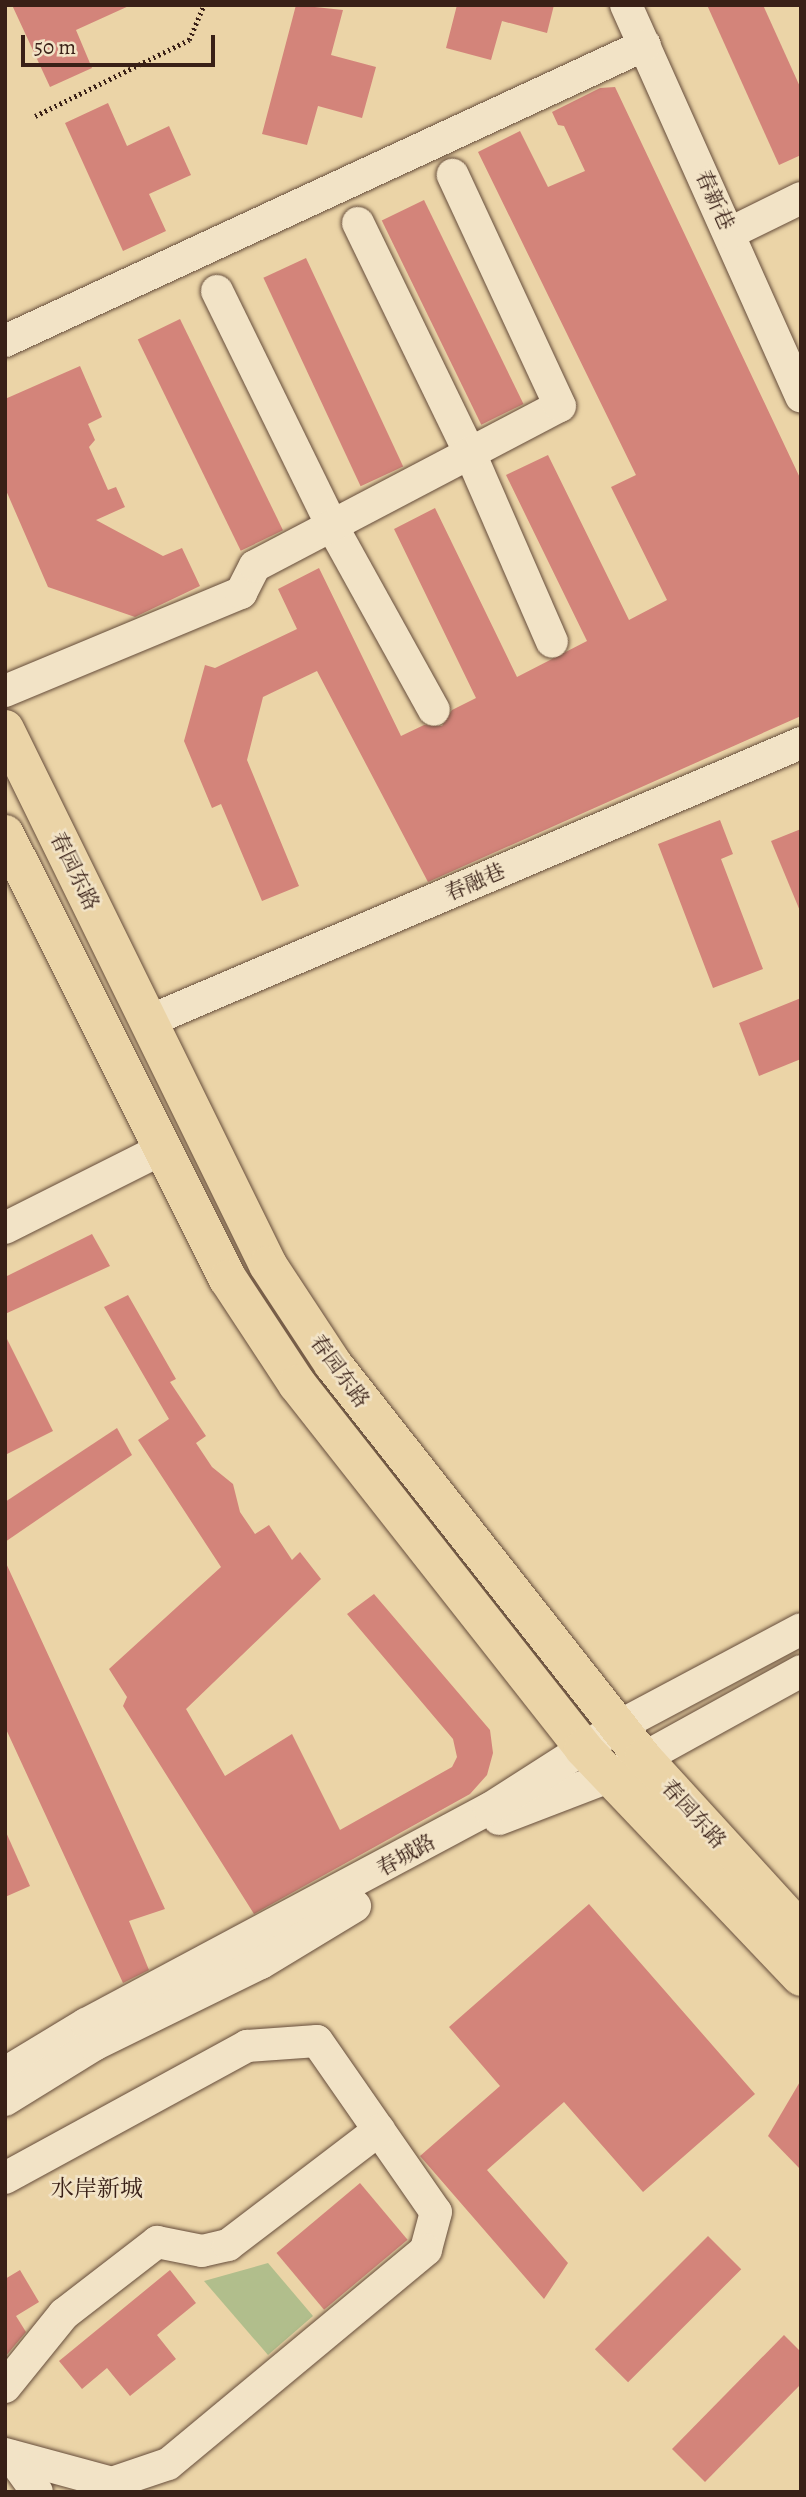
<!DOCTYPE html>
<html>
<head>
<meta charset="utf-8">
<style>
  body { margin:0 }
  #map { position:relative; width:806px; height:2497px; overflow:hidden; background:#ebd4a7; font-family:Alegreya,"Noto Serif SC",serif }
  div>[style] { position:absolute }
  .green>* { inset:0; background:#b1be8c }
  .building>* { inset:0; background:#d3847a; transform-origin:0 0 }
  .path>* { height:4.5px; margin-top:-2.25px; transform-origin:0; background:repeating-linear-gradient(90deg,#392017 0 2px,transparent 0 5.5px) }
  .roads { filter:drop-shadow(0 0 2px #664d3b) drop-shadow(0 0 2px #664d3b) }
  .minor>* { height:32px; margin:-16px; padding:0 16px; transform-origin:16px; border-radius:16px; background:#f2e3c6 }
  .major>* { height:38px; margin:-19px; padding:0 19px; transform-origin:19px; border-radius:19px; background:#ebd4a7 }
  span { translate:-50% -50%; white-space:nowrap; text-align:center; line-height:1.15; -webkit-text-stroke:5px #f2e3c6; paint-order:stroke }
  .street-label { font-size:21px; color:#392017 }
  .neighbourhood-label { font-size:23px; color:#392017 }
  .frame { position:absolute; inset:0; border:7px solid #392017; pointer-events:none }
  .scale { position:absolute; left:21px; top:35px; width:194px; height:32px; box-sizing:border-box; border:4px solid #392017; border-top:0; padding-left:9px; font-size:21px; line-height:24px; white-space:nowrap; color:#392017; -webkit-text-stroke:5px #f2e3c6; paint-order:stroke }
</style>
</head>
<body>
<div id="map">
  <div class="green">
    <div style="clip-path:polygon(268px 2263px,313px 2316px,268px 2355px,204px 2281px)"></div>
  </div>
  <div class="building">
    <div style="clip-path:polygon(12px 5px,131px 5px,76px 30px,92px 68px,50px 87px)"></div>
    <div style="clip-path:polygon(296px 5px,343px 10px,331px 55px,376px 67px,362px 118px,318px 106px,307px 145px,262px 134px)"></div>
    <div style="clip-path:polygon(457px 5px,554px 5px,547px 33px,502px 21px,491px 60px,446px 48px)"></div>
    <div style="clip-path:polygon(707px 5px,763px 5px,801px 89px,801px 155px,779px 165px)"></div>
    <div style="clip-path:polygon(615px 87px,801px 480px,801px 716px,428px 882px,317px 671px,263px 697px,247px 760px,299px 886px,262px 901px,221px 804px,212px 808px,184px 741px,205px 665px,215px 668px,297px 629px,278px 589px,319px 568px,401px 736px,424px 725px,442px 726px,452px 710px,476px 698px,394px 529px,435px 508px,517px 677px,587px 641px,506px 475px,548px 455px,629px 620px,667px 600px,611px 487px,636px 475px,478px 152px,520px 131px,548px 187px,585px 171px,564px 126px,558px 125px,552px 112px,600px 88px)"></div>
    <div style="clip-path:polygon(108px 103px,127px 146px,169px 126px,191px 175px,149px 194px,166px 231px,123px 251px,65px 123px)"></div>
    <div style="left:424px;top:200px;width:227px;height:47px;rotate:64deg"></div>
    <div style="left:306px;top:258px;width:230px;height:47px;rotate:65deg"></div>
    <div style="left:180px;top:319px;width:235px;height:47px;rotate:64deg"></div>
    <div style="clip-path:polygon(80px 366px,102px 417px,88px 424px,95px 440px,89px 447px,108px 490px,116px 487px,125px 507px,96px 520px,163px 556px,182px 548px,200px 586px,135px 617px,48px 587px,5px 488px,5px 399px)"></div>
    <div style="clip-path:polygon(720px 820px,733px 854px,721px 859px,763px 969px,713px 988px,658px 844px)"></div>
    <div style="clip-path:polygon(801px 829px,801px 911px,800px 911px,771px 841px)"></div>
    <div style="clip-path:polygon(801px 998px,801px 1059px,759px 1076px,739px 1023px)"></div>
    <div style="clip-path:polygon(92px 1234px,110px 1266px,5px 1314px,5px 1277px)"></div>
    <div style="clip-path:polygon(128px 1295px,176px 1379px,170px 1382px,206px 1436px,196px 1443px,212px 1467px,233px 1484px,240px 1512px,255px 1534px,269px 1525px,292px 1560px,300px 1552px,321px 1579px,186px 1709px,225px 1776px,292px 1734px,340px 1830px,452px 1767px,457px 1757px,453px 1739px,347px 1614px,374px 1594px,490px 1730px,493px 1753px,487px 1775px,470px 1794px,254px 1914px,123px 1706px,127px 1697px,109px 1669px,221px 1567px,138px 1440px,169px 1419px,104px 1307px)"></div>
    <div style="clip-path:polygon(5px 1335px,53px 1431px,5px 1455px)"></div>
    <div style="clip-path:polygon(117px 1428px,132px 1455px,5px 1542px,5px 1502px)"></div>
    <div style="clip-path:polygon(5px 1561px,165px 1909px,129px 1921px,149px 1970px,123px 1983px,5px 1727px)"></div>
    <div style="clip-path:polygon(5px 1830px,30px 1886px,5px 1897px)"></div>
    <div style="clip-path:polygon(589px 1904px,755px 2094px,643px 2192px,564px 2102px,487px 2170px,568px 2263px,544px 2299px,420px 2156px,500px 2086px,449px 2027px)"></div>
    <div style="clip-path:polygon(801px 2080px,801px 2170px,768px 2136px)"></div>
    <div style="left:360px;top:2183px;width:74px;height:109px;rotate:50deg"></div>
    <div style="left:708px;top:2236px;width:47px;height:160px;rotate:45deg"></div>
    <div style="clip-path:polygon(20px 2270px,39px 2302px,16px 2316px,26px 2332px,5px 2357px,5px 2279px)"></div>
    <div style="clip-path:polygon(170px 2270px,196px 2303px,157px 2335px,176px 2359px,130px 2396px,107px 2368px,82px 2389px,59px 2361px)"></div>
    <div style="clip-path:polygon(784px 2335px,801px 2352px,801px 2384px,705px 2482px,672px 2449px)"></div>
  </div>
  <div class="path">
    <div style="left:377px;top:5px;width:7px"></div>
    <div style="left:35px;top:116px;width:172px;rotate:-26.3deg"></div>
    <div style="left:189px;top:40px;width:38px;rotate:-67deg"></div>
  </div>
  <div class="roads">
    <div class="minor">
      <div style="left:626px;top:5px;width:429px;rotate:65.9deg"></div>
      <div style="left:358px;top:223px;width:263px;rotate:64.1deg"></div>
      <div style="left:473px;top:460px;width:198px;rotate:66.5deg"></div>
      <div style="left:730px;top:233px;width:79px;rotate:-26.2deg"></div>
      <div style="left:217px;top:291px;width:262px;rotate:63.9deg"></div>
      <div style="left:332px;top:526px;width:210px;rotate:61deg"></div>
      <div style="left:5px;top:341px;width:705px;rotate:-24.82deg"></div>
      <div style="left:5px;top:691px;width:256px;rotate:-22.6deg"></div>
      <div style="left:241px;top:593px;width:30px;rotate:-63deg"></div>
      <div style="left:255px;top:566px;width:344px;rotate:-27.7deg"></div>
      <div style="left:560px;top:406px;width:255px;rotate:-114.9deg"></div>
      <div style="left:149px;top:1021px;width:709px;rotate:-23.09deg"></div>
      <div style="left:5px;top:1228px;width:176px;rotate:-26.7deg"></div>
      <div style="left:499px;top:1819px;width:120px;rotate:-21deg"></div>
      <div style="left:611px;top:1776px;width:217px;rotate:-28.9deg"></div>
      <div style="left:5px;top:2073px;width:95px;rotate:-31.2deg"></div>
      <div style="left:86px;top:2024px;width:457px;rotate:-28.1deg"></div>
      <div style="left:489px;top:1809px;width:152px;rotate:-32.6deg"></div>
      <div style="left:617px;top:1727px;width:208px;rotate:-28deg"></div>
      <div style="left:5px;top:2100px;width:105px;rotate:-31.7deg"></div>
      <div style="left:94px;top:2045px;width:186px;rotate:-26.2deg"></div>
      <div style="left:261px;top:1963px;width:110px;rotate:-31.2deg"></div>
      <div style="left:5px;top:2178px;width:276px;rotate:-28.6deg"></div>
      <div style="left:247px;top:2046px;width:70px;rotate:-4.1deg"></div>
      <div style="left:317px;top:2041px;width:208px;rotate:55.2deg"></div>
      <div style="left:436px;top:2212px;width:39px;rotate:105deg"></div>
      <div style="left:426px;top:2250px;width:335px;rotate:140.3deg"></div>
      <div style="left:168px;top:2464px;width:59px;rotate:161.3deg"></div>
      <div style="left:112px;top:2483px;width:111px;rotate:-164.8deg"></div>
      <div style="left:5px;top:2387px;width:94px;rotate:-51.1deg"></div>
      <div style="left:64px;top:2314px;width:118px;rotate:-37.7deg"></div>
      <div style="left:157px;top:2242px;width:46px;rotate:11.3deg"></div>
      <div style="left:202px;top:2251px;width:27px;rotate:-13deg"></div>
      <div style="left:228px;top:2245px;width:190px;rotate:-37.3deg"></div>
      <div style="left:11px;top:2456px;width:44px;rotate:54.2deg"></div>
    </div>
    <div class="major">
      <div style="left:5px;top:729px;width:597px;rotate:63.86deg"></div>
      <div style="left:268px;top:1265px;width:118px;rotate:56.7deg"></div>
      <div style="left:333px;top:1364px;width:501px;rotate:51.8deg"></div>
      <div style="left:643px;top:1758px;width:234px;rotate:47.6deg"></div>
      <div style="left:5px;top:834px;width:498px;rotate:63.4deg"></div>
      <div style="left:228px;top:1279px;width:126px;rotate:56.7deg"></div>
      <div style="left:297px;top:1384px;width:463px;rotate:51.8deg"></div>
      <div style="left:583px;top:1748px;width:316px;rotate:46.4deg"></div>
    </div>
  </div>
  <div class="street-label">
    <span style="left:715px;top:200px;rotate:66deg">春新巷</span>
    <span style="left:75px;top:871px;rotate:64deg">春园东路</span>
    <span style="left:475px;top:882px;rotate:-23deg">春融巷</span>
    <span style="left:340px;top:1371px;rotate:54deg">春园东路</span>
    <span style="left:694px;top:1814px;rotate:48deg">春园东路</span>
    <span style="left:406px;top:1855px;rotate:-29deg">春城路</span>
  </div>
  <div class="neighbourhood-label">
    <span style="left:97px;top:2189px">水岸新城</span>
  </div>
  <div class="frame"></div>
  <div class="scale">50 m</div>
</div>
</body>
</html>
